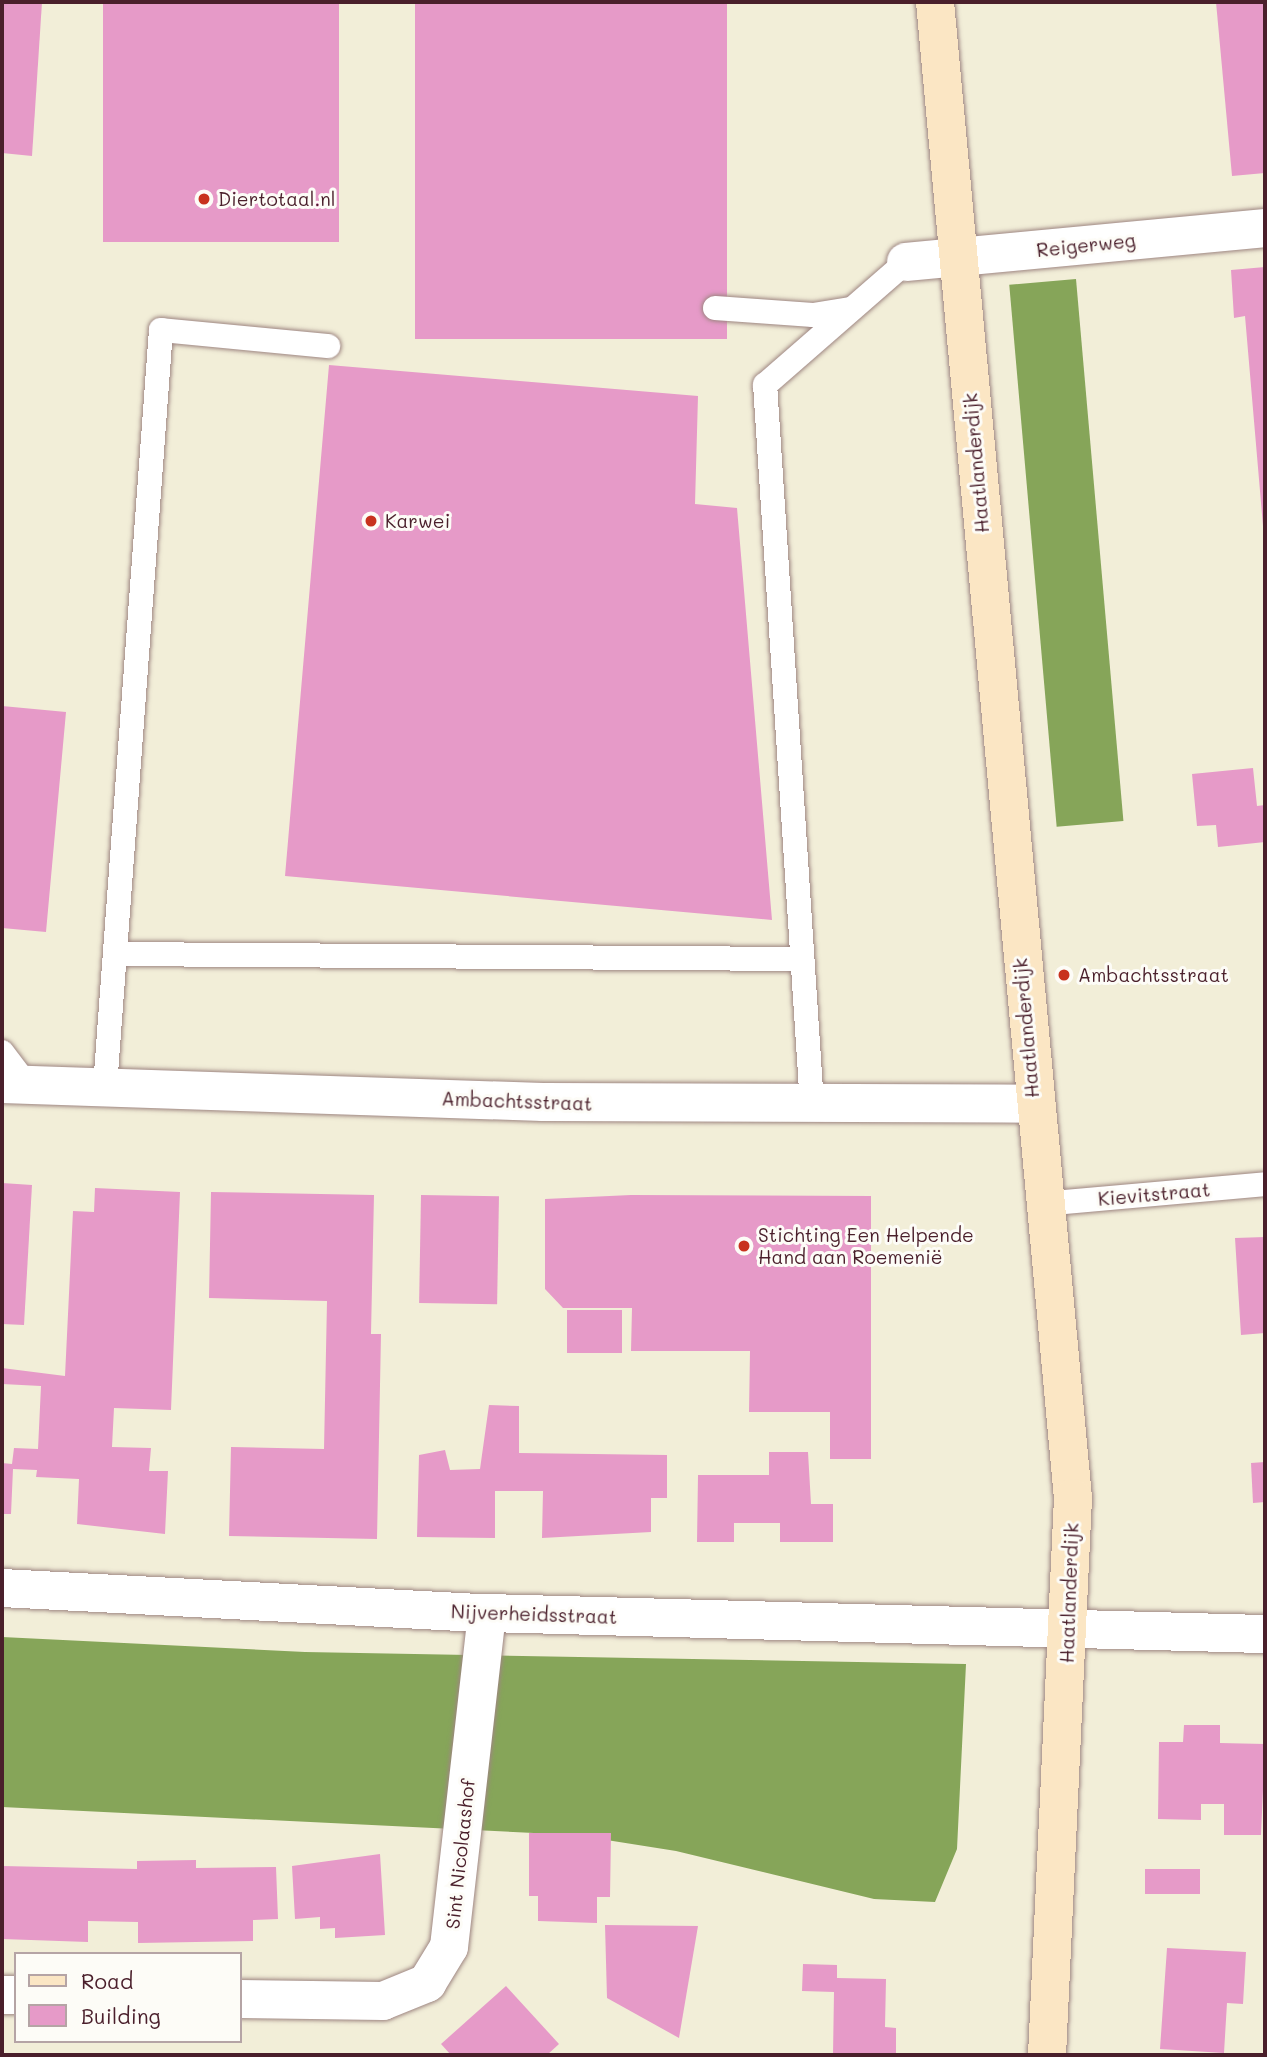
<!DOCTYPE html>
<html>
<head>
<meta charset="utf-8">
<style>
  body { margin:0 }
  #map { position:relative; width:1267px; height:2057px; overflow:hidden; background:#f2eed8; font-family:Mali,sans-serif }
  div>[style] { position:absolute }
  .forest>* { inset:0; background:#86a559; transform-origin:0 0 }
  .building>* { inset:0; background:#e69ac8; transform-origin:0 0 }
  .roads { filter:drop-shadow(0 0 2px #9e8682) drop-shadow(0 0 2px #9e8682) }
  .lane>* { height:24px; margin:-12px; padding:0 12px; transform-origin:12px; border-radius:12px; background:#fff }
  .street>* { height:38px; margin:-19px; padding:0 19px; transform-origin:19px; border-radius:19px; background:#fff }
  .secondary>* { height:38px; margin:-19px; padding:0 19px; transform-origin:19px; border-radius:19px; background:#fbe6c4 }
  .dots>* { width:19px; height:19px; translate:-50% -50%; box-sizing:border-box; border:4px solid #fdfcf7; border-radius:50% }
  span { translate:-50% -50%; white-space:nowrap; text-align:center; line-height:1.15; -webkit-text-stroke:6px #fdfcf7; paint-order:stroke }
  .poi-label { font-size:19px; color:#4a1f2b }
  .left { translate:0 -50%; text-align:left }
  .street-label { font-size:19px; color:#4a1f2b }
  .frame { position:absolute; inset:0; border:4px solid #4a1f2b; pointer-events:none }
  .legend { position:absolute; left:14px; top:1952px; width:228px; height:91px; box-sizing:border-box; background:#fdfcf7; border:2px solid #b5a4a5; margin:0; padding:9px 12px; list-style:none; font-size:21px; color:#4a1f2b }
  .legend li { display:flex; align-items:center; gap:14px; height:35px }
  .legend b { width:35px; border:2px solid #b5a4a5 }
</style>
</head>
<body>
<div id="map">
  <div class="forest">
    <div style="left:1076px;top:279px;width:544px;height:67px;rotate:85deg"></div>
    <div style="clip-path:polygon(2px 1637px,305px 1652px,966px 1664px,957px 1849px,935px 1902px,874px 1899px,676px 1851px,575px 1835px,2px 1807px)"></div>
  </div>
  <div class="building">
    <div style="clip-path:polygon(2px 2px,42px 2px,32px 156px,2px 153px)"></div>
    <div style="left:103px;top:2px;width:236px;height:240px"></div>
    <div style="left:415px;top:2px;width:312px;height:337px"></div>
    <div style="clip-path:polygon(1216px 2px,1265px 2px,1265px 173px,1232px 176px)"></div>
    <div style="clip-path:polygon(1265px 267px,1265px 526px,1263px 526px,1245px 316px,1234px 318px,1231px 270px)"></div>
    <div style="clip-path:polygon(329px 365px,698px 396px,695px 504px,737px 508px,772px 920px,285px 876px)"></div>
    <div style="clip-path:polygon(2px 706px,66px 712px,46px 932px,2px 928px)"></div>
    <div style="clip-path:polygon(1253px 768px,1257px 806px,1265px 805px,1265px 842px,1218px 847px,1216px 825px,1197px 826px,1192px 774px)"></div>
    <div style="clip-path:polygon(2px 1183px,32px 1185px,24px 1325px,2px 1324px)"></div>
    <div style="clip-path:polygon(95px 1188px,180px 1192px,171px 1410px,114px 1408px,112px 1447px,151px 1448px,149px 1471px,168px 1471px,165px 1534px,77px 1524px,79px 1479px,36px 1477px,37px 1470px,13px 1469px,11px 1514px,2px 1514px,2px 1463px,12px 1464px,14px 1448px,38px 1449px,41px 1386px,2px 1384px,2px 1368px,65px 1376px,73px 1211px,94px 1212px)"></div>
    <div style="clip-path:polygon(211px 1192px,374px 1195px,371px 1334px,381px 1334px,377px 1539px,229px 1536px,231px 1447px,324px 1449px,327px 1301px,209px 1298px)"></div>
    <div style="left:421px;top:1195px;width:78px;height:108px;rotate:1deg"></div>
    <div style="clip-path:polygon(631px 1195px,871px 1196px,871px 1459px,830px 1459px,830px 1412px,749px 1412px,750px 1351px,631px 1351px,632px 1308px,563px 1308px,545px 1289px,545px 1199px)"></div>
    <div style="clip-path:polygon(1265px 1237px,1265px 1333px,1241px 1335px,1235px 1238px)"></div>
    <div style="left:567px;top:1310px;width:55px;height:43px"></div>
    <div style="clip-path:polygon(489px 1405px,519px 1406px,519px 1453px,667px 1455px,667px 1498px,651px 1498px,651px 1532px,542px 1538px,543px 1491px,495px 1491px,495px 1538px,417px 1537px,419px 1455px,445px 1450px,450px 1470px,480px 1469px)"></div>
    <div style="clip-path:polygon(769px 1452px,808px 1452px,811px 1504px,833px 1504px,833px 1542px,780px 1542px,780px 1523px,734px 1523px,734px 1542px,697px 1542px,698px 1475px,769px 1475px)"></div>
    <div style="clip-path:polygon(1265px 1462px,1265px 1502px,1253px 1503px,1251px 1463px)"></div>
    <div style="clip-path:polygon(1184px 1725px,1220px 1725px,1220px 1743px,1265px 1744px,1261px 1835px,1224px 1835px,1224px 1804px,1201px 1804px,1201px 1820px,1158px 1819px,1159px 1742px,1183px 1742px)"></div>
    <div style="clip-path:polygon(529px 1833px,611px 1833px,610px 1897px,597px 1897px,597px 1923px,538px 1921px,538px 1896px,529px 1896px)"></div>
    <div style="clip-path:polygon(380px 1854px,385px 1935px,335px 1938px,335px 1928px,320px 1929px,320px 1917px,295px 1919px,292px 1866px)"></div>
    <div style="clip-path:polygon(196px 1860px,196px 1868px,276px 1867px,278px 1919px,253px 1920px,253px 1941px,138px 1943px,138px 1922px,88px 1921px,88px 1942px,2px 1939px,2px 1866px,137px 1869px,137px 1861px)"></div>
    <div style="left:1145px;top:1869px;width:55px;height:25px"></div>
    <div style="clip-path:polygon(605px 1925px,698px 1926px,679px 2038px,607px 1998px)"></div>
    <div style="clip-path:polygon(1167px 1948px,1246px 1952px,1243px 2004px,1227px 2003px,1224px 2053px,1160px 2049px)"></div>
    <div style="clip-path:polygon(803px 1964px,837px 1965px,837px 1978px,886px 1979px,885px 2027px,896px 2028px,896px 2055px,833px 2055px,834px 1992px,802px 1991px)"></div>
    <div style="clip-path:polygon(506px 1986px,559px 2044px,547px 2055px,451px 2055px,441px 2044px)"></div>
  </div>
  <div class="roads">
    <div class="lane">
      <div style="left:715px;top:308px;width:98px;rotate:4.1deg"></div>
      <div style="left:813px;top:315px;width:39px;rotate:-9deg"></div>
      <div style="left:115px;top:954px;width:687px;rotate:0.42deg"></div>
      <div style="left:2px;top:1052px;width:41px;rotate:52.9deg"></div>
      <div style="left:105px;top:1087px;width:759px;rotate:-85.77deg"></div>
      <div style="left:161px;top:330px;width:168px;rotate:5.5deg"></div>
      <div style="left:812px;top:1105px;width:722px;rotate:-93.73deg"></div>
      <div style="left:765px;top:385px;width:187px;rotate:-41.1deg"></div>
      <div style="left:1043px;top:1204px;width:223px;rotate:-5.1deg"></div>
    </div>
    <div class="street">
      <div style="left:906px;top:262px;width:361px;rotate:-5.4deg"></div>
      <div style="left:2px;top:1084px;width:541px;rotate:1.91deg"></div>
      <div style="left:543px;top:1102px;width:490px;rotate:0.2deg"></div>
      <div style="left:2px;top:1588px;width:486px;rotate:3deg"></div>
      <div style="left:487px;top:1613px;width:778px;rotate:1.55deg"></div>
      <div style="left:2px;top:1995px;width:14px"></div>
      <div style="left:240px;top:1999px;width:143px;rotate:0.8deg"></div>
      <div style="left:383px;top:2001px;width:48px;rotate:-22.2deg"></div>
      <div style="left:427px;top:1983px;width:42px;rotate:-58.6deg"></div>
      <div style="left:449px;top:1947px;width:336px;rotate:-83.5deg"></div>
    </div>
    <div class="secondary">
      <div style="left:935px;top:2px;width:1502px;rotate:84.73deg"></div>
      <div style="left:1073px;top:1498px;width:558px;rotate:92.67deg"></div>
    </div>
  </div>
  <div class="dots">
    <div style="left:204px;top:199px;background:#c8321e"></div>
    <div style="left:371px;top:521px;background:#c8321e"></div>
    <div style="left:1064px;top:975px;background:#c8321e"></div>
    <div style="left:744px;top:1246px;background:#c8321e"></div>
  </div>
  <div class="poi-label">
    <span class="left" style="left:218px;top:199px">Diertotaal.nl</span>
    <span class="left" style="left:385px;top:521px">Karwei</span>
    <span class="left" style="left:1078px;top:975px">Ambachtsstraat</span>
    <span class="left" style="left:758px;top:1246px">Stichting Een Helpende<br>Hand aan Roemenië</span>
  </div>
  <div class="street-label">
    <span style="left:1086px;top:245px;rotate:-6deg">Reigerweg</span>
    <span style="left:976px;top:463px;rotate:-95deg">Haatlanderdijk</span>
    <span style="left:1026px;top:1028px;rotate:-95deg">Haatlanderdijk</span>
    <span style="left:517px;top:1101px;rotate:2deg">Ambachtsstraat</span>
    <span style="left:1154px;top:1194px;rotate:-5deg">Kievitstraat</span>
    <span style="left:1069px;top:1593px;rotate:-88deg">Haatlanderdijk</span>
    <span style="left:534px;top:1614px;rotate:2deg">Nijverheidsstraat</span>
    <span style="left:460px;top:1854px;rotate:-84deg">Sint Nicolaashof</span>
  </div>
  <div class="frame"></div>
  <ul class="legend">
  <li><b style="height:9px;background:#fbe6c4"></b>Road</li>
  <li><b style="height:19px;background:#e69ac8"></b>Building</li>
  </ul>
</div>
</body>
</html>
